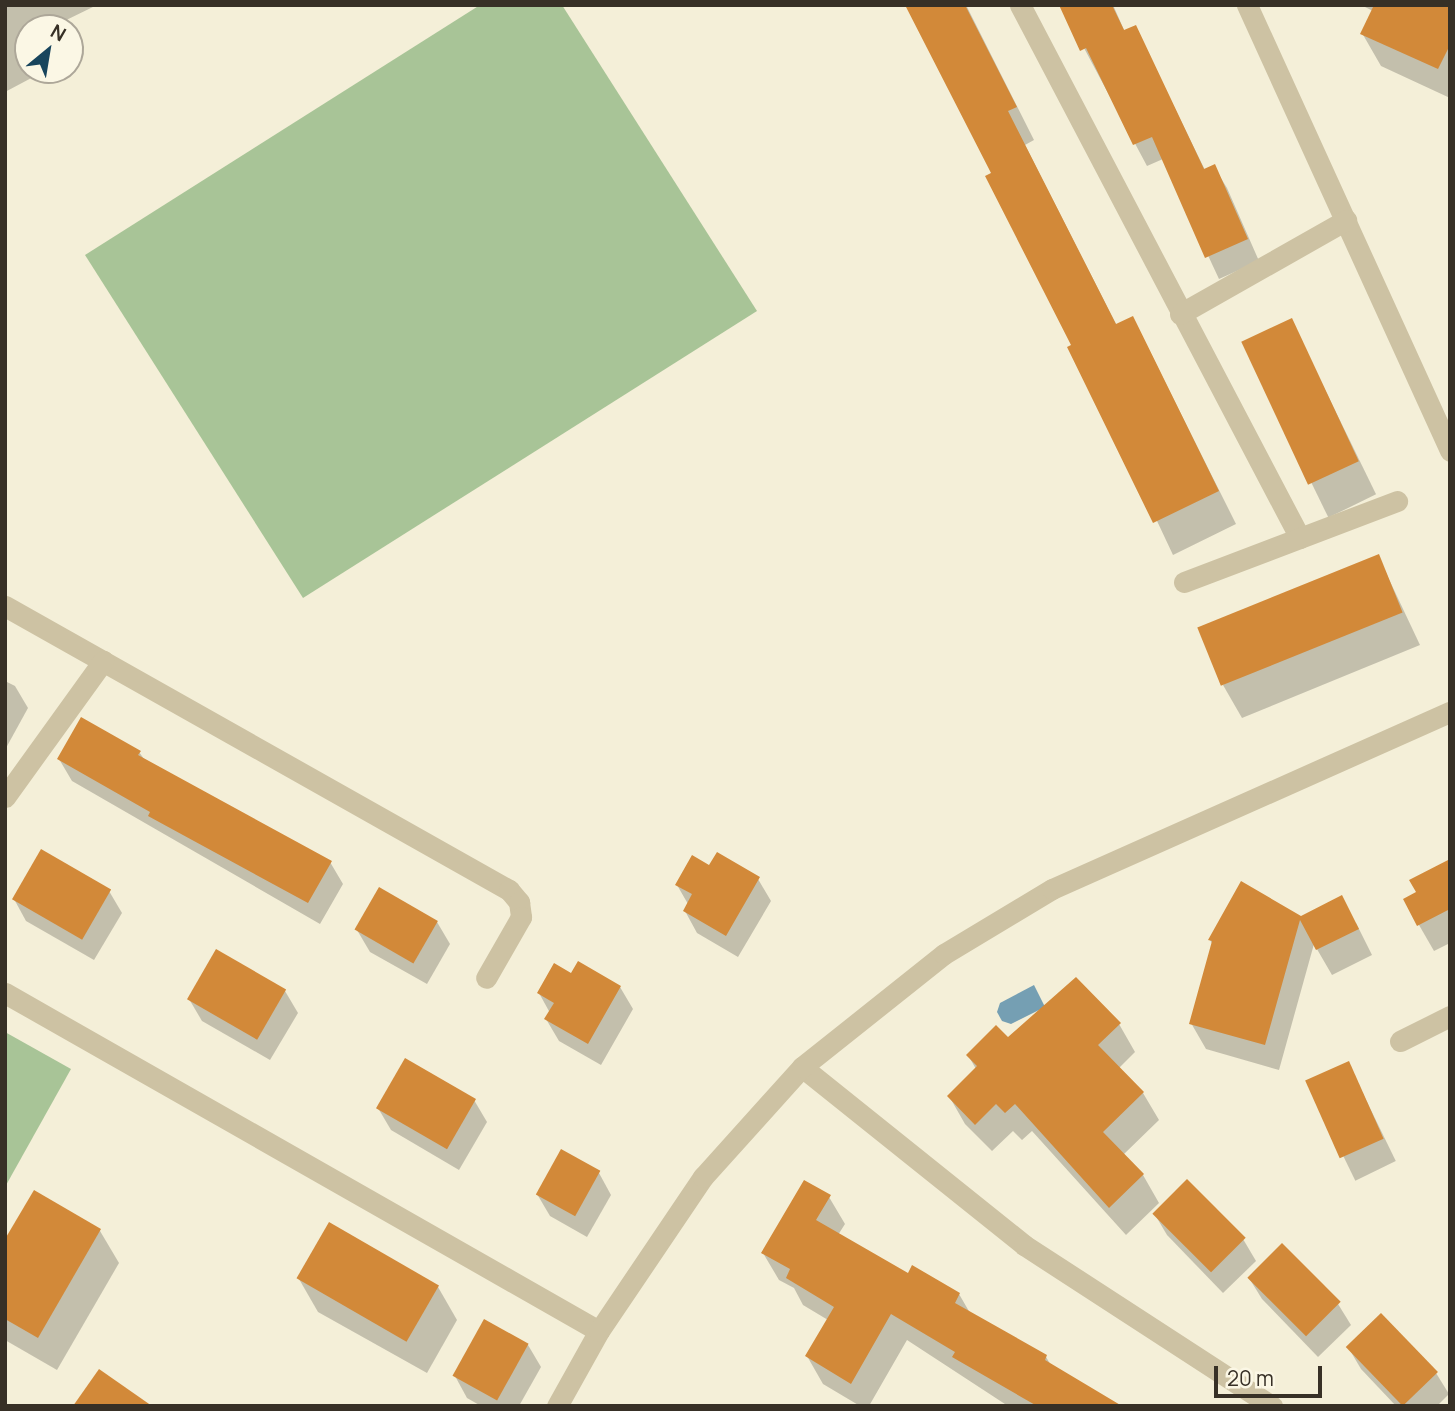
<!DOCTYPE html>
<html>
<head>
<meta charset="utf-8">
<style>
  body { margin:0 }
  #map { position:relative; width:1455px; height:1411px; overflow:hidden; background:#f4efd8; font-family:Manrope,sans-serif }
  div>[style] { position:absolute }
  .green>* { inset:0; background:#a8c497 }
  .water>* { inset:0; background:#759fb3 }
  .shadow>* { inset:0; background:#0003; transform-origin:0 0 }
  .building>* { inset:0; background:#d28939; transform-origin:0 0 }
  .street>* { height:21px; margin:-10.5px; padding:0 10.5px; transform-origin:10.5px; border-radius:10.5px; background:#cdc2a3 }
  span { translate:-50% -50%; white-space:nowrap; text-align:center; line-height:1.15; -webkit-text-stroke:7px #fbf7e5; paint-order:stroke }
  .frame { position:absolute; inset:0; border:7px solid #373026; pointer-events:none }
  .north { position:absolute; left:14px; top:14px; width:70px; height:70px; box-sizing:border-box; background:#fbf7e5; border:2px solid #ada799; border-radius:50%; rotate:30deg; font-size:19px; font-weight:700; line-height:28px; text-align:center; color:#373026 }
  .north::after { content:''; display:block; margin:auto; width:24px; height:32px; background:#18455d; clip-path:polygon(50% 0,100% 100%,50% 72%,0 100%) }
  .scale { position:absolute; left:1214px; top:1366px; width:108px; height:32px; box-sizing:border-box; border:4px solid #373026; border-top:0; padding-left:9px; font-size:21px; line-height:24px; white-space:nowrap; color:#373026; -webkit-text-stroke:5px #fbf7e5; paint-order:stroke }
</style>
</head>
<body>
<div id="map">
  <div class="green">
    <div style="clip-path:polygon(480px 5px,562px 5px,757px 311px,303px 598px,85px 255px)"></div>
    <div style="clip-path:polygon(5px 1032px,71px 1069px,5px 1187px)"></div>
  </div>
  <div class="water">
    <div style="clip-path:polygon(1034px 985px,1045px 1007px,1011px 1024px,1002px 1021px,997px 1012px,1000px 1003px)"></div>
  </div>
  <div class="shadow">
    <div style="clip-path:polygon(5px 5px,97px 5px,50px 28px,28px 28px,28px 38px,21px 42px,28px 70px,37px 75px,5px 92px)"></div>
    <div style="clip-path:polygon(907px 5px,966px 5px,1034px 140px,1025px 145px,1117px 326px,1133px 318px,1236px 524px,1173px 555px,994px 174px)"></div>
    <div style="clip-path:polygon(1061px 5px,1113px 5px,1125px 32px,1135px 27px,1205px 170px,1214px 167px,1227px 188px,1259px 261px,1219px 279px,1163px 159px,1147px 166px)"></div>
    <div style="clip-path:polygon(1361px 5px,1450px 5px,1450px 98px,1381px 66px,1362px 33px,1373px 11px)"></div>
    <div style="left:1291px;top:320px;width:194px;height:53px;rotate:64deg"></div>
    <div style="clip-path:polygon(1378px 556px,1420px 645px,1242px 718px,1223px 685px)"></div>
    <div style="clip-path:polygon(5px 681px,15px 686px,28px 708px,6px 748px)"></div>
    <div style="clip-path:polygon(139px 752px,144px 759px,330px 862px,343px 884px,320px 924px,72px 781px,59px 759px)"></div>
    <div style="clip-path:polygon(1450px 861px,1450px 943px,1434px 951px,1419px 925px,1418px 893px)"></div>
    <div style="clip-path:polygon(710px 867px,758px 879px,771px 901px,738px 957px,697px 933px,685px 911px,688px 904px,677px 885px)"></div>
    <div style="clip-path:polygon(109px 891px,122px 913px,94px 960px,26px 921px,14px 899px)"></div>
    <div style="clip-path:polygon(1301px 918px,1356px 923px,1372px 955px,1332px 975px,1314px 944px,1279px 1070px,1206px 1049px,1191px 1023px,1213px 945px,1210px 940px)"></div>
    <div style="clip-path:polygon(437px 922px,450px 944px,427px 984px,370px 952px,357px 930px)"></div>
    <div style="clip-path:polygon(572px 976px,620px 987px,633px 1009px,601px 1065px,559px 1041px,546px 1019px,550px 1013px,539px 993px)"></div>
    <div style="clip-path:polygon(285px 991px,298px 1013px,270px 1060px,202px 1021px,189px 999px)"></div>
    <div style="clip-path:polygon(1119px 1024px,1135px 1052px,1119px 1068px,1143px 1093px,1159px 1120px,1123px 1155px,1143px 1175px,1159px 1203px,1126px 1235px,1032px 1131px,1022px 1140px,1013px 1131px,992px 1151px,965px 1124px,949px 1096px,976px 1069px,968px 1055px,1008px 1040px)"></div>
    <div style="left:1348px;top:1063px;width:109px;height:45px;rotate:64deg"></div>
    <div style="clip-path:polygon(474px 1100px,487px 1122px,459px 1170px,391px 1130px,378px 1108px)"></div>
    <div style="clip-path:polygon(599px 1173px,611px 1195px,587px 1237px,550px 1216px,537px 1194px)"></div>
    <div style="clip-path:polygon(829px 1197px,845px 1224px,838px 1235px,908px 1276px,959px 1294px,970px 1313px,1046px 1357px,1052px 1367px,1118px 1406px,1008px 1406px,907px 1340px,869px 1406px,860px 1406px,823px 1384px,807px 1356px,828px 1320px,803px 1305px,794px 1288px,779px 1280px,763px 1253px)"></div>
    <div style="clip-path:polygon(1154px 1213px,1243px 1239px,1256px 1261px,1223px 1293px,1167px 1235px)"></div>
    <div style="clip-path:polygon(100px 1231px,119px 1263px,57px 1370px,5px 1340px,5px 1242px)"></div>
    <div style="clip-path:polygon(1249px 1278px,1338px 1304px,1351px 1325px,1318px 1357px,1262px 1299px)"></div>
    <div style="clip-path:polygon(299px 1279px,438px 1287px,457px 1320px,427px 1373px,318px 1312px)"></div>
    <div style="clip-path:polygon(528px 1345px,541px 1367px,519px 1406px,481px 1406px,467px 1398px,455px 1376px)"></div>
    <div style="clip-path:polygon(1348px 1347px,1436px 1373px,1449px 1394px,1437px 1406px,1396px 1406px,1361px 1369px)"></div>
  </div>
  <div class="building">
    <div style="clip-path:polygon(905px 5px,965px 5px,1017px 107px,1008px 111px,1116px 324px,1133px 316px,1219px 491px,1153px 523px,1067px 347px,1071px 345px,985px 176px,991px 173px)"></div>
    <div style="clip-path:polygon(1059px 5px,1112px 5px,1124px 30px,1136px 25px,1204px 169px,1215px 164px,1248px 239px,1205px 258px,1152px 137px,1133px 145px,1086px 48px,1080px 51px)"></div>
    <div style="clip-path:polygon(1374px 5px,1450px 5px,1450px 45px,1438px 69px,1360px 34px)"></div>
    <div style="left:1292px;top:318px;width:158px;height:56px;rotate:65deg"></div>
    <div style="left:1379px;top:554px;width:63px;height:196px;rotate:68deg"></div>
    <div style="clip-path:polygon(81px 717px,141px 751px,138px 755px,332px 861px,308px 903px,148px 816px,150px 812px,57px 759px)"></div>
    <div style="left:41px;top:849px;width:81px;height:58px;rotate:30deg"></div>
    <div style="clip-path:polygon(717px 852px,760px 877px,726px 936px,683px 911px,692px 894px,675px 885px,692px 855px,709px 865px)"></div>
    <div style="clip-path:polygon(1450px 859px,1450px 909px,1417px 926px,1403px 899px,1416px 892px,1409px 880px)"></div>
    <div style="clip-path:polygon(1241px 881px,1301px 916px,1342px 895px,1359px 929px,1316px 950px,1300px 920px,1265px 1045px,1189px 1024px,1212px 941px,1208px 940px)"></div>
    <div style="left:379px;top:887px;width:68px;height:49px;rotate:30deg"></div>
    <div style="left:216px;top:949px;width:81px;height:58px;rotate:30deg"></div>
    <div style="clip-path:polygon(578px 961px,621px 986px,588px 1044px,544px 1019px,554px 1003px,537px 993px,554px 963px,571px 973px)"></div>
    <div style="clip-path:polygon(1076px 977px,1121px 1023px,1098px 1045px,1144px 1092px,1103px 1132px,1144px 1174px,1109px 1208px,1015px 1104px,1005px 1113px,996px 1104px,975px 1125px,947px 1096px,977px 1066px,966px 1055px,996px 1025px,1008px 1037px)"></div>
    <div style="left:405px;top:1058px;width:82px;height:58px;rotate:30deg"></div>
    <div style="left:1349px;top:1061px;width:85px;height:48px;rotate:66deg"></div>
    <div style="left:561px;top:1149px;width:45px;height:52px;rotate:29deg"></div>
    <div style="left:1187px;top:1179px;width:83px;height:49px;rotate:45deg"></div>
    <div style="clip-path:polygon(804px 1180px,831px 1195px,816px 1220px,908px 1273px,912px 1265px,960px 1293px,955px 1303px,1047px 1355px,1045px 1360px,1122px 1406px,1037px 1406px,952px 1357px,955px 1352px,891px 1314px,851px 1384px,805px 1356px,834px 1307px,786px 1278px,790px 1269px,761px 1253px)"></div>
    <div style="clip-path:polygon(34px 1190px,101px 1229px,38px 1338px,5px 1319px,5px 1239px)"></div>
    <div style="left:329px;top:1222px;width:127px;height:65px;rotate:30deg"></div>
    <div style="left:1282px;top:1243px;width:83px;height:49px;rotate:45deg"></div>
    <div style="left:1381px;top:1313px;width:82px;height:49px;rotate:46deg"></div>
    <div style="left:484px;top:1319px;width:51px;height:65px;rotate:29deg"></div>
    <div style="clip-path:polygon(99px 1369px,152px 1406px,73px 1406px)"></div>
  </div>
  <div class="street">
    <div style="left:1020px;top:5px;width:602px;rotate:62.29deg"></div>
    <div style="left:1247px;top:5px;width:490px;rotate:65.5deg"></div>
    <div style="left:1180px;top:314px;width:191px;rotate:-29.5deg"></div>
    <div style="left:1184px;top:582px;width:228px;rotate:-20.8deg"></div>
    <div style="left:5px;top:606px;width:579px;rotate:29.4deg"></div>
    <div style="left:509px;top:890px;width:16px;rotate:50deg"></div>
    <div style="left:519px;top:902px;width:15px;rotate:82deg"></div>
    <div style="left:521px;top:917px;width:70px;rotate:119.8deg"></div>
    <div style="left:5px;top:797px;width:168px;rotate:-54.2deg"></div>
    <div style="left:5px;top:993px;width:683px;rotate:29.64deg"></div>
    <div style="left:1400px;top:1041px;width:56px;rotate:-26.6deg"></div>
    <div style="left:802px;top:1067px;width:285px;rotate:38.7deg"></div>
    <div style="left:1024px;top:1245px;width:296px;rotate:33deg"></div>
    <div style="left:557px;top:1406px;width:86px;rotate:-60.8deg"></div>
    <div style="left:599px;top:1331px;width:186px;rotate:-56deg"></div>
    <div style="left:703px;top:1177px;width:148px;rotate:-48deg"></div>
    <div style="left:802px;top:1067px;width:181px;rotate:-38.5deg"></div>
    <div style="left:944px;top:954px;width:126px;rotate:-31deg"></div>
    <div style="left:1052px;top:889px;width:436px;rotate:-24deg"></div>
  </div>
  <div class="frame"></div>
  <div class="north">N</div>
  <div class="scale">20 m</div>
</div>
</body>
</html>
